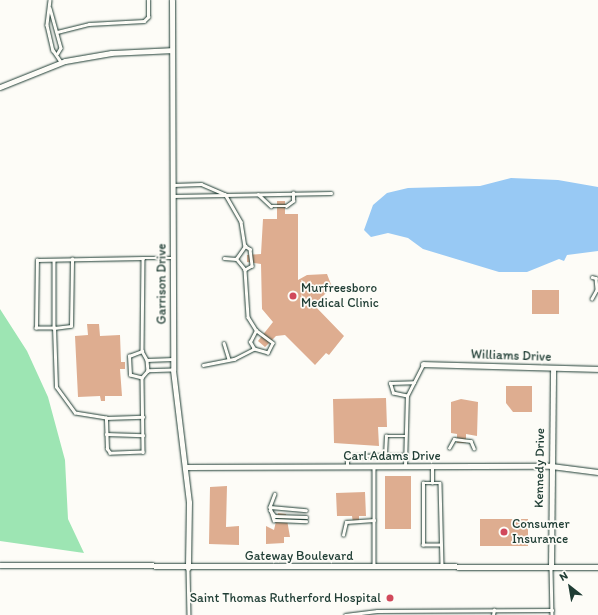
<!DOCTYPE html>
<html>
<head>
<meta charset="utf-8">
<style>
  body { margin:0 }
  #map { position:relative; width:598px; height:615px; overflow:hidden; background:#fdfcf7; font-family:Itim,sans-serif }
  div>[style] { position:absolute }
  .green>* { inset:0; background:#9de5b3 }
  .water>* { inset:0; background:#98c9f4 }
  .building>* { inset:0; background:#dead90; transform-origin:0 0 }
  .roads { filter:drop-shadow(0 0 1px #1f3d34) drop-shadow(0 0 1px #1f3d34) }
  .service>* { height:2.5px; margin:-1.25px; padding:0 1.25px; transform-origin:1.25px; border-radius:1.25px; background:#fdfcf7 }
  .minor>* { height:5px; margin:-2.5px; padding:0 2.5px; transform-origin:2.5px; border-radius:2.5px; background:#fdfcf7 }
  .dots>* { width:11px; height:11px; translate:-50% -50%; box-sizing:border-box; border:2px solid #fdfcf7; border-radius:50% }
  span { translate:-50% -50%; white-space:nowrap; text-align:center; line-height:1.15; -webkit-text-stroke:3.5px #fdfcf7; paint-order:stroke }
  .street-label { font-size:13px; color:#1f3d34 }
  .poi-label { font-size:13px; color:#1f3d34 }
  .left { translate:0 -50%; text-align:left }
  .right { translate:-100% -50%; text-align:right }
  .north { position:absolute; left:550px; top:567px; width:40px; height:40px; -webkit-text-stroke:3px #fdfcf7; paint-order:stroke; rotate:329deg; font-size:11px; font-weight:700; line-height:16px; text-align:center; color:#1f3d34 }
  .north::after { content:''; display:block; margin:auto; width:14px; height:18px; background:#1f3d34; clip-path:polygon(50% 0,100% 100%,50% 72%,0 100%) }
</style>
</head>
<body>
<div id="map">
  <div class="green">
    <div style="clip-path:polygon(0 309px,27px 351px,48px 397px,65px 460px,68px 519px,84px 553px,0 541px)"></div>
  </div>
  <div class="water">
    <div style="clip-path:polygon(511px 178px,558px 180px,598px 187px,598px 251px,567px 255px,564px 261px,559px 259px,527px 272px,499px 272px,423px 249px,408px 238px,388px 233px,371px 237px,364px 230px,373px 205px,387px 193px,408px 188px,480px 186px)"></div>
  </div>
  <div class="building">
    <div style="clip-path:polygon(277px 201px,285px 201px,285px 214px,298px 214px,298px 280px,307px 275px,327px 274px,332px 287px,314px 305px,344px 336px,329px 355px,326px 353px,315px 365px,285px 335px,276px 336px,265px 347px,258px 341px,273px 322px,262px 309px,261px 264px,247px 262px,247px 255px,261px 254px,263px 219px,277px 219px)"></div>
    <div style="left:532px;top:290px;width:27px;height:24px"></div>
    <div style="clip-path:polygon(87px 324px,99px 324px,100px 336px,120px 335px,121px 362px,125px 362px,125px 369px,120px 369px,122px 396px,105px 396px,105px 401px,101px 401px,100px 396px,78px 397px,75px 336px,88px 335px)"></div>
    <div style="clip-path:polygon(506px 386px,532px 386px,532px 412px,513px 412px,506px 403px)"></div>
    <div style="clip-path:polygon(386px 398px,387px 427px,378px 427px,379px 446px,334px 443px,333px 399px)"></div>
    <div style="clip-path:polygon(461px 399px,478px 402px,477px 436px,466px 434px,466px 443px,457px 443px,457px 434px,451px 433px,451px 402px)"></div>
    <div style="left:385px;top:476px;width:26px;height:53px"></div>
    <div style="clip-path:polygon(227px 486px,226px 527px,239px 526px,239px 545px,209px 544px,210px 487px)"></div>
    <div style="clip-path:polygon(365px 492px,366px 516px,359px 516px,359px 523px,353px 523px,352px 516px,337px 516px,336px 493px)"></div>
    <div style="clip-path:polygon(278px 513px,286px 514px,290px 537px,284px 537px,284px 543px,266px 544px,266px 526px,274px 530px)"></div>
    <div style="left:480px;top:519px;width:48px;height:27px"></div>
  </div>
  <div class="roads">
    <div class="service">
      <div style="left:50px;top:0;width:25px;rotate:97deg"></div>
      <div style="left:47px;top:25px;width:26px;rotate:77deg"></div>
      <div style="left:53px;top:50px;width:14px;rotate:56deg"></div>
      <div style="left:50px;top:8px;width:41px;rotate:74.6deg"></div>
      <div style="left:61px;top:48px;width:6px;rotate:121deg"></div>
      <div style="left:57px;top:32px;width:33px;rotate:-14deg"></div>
      <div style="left:89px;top:24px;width:55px;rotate:-3.1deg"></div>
      <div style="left:144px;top:21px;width:6px;rotate:-45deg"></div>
      <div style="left:148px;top:17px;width:17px;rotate:-90deg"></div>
      <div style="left:173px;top:185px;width:28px;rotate:-2deg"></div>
      <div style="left:201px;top:184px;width:26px;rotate:23deg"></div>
      <div style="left:225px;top:194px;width:32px;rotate:60deg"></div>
      <div style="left:241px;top:222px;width:24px;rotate:81deg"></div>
      <div style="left:245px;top:246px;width:6px;rotate:31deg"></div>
      <div style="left:250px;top:249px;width:17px;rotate:83deg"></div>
      <div style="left:252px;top:266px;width:8px;rotate:150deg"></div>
      <div style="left:245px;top:270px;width:14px;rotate:-129deg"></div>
      <div style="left:236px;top:259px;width:16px;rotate:-55deg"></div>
      <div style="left:258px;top:194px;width:18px;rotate:43deg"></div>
      <div style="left:271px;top:206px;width:15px"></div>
      <div style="left:286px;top:206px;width:9px;rotate:-36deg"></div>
      <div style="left:293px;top:201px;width:8px;rotate:-90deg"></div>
      <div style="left:173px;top:196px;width:158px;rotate:-1.1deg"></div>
      <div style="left:143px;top:258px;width:29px"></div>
      <div style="left:224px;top:258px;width:12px;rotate:5deg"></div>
      <div style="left:54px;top:260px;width:68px;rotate:90deg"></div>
      <div style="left:54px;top:328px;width:17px;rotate:-7deg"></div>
      <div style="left:71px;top:326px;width:67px;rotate:-89.1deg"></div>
      <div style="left:245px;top:270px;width:47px;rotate:86.3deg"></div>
      <div style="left:248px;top:317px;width:15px;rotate:58deg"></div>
      <div style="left:256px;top:330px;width:21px;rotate:37deg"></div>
      <div style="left:273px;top:343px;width:11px;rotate:117deg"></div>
      <div style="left:268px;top:353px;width:15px;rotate:-164deg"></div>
      <div style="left:254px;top:349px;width:8px;rotate:-120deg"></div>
      <div style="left:250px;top:342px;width:13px;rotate:-63deg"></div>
      <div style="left:592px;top:277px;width:4px;rotate:14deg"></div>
      <div style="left:596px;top:278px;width:12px;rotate:85deg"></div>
      <div style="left:597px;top:290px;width:10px;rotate:119deg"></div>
      <div style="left:224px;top:343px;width:17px;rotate:73deg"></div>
      <div style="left:147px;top:360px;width:11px;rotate:85deg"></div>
      <div style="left:203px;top:365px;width:32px;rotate:-11deg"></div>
      <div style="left:234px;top:359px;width:22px;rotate:-27deg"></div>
      <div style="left:172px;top:370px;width:24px;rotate:178deg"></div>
      <div style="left:148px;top:371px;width:9px;rotate:131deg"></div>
      <div style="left:142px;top:378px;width:74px;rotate:89.2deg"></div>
      <div style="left:143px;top:452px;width:33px;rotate:178deg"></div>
      <div style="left:110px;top:453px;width:5px;rotate:-127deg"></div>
      <div style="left:107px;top:449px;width:31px;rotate:-92deg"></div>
      <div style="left:106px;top:418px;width:31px;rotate:-171deg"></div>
      <div style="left:75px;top:413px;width:32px;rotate:-126deg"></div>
      <div style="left:56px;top:387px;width:59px;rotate:-91.9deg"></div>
      <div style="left:54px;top:328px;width:18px;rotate:180deg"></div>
      <div style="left:36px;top:328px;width:68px;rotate:-89.2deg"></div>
      <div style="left:37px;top:260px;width:106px;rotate:-1.1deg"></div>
      <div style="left:143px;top:258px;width:93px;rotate:90.6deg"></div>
      <div style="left:142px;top:351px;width:10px;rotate:61deg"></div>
      <div style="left:147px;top:360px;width:26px;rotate:-2deg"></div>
      <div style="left:142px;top:378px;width:12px;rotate:-166deg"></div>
      <div style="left:130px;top:375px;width:19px;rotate:-93deg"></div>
      <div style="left:129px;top:356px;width:14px;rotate:-21deg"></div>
      <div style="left:407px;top:396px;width:14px;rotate:-168deg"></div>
      <div style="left:393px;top:393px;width:10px;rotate:-107deg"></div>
      <div style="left:390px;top:383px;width:24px;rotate:-2deg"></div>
      <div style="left:106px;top:418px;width:37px;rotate:-2deg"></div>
      <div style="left:106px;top:434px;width:37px;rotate:2deg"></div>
      <div style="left:449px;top:448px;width:10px;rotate:-61deg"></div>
      <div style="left:454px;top:439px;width:17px;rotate:7deg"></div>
      <div style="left:471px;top:441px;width:8px;rotate:67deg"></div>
      <div style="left:385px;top:455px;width:19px;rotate:-87deg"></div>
      <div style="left:386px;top:436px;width:19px"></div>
      <div style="left:405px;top:466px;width:70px;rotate:-88.4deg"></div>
      <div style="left:407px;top:396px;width:36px;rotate:-63deg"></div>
      <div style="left:347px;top:467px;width:11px;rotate:-90deg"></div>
      <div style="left:347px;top:456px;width:58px;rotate:-1deg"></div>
      <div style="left:374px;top:467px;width:99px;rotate:90deg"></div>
      <div style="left:432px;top:483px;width:17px;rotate:-90deg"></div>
      <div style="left:275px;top:494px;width:14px;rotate:111deg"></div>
      <div style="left:270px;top:507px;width:14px;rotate:73deg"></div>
      <div style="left:274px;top:520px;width:32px;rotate:2deg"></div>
      <div style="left:270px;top:507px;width:36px;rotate:5deg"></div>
      <div style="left:270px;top:510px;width:8px;rotate:50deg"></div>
      <div style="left:275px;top:516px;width:31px;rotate:2deg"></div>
      <div style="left:343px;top:535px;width:13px;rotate:-77deg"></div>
      <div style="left:346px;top:522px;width:28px;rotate:-4deg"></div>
      <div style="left:440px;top:545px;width:17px;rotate:180deg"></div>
      <div style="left:423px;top:545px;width:62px;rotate:-90deg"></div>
      <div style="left:423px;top:483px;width:17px"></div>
      <div style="left:440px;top:483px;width:83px;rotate:88.6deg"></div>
      <div style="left:188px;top:568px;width:47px;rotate:88.8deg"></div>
      <div style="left:551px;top:568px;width:47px;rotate:88.8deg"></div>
      <div style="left:345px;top:615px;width:32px;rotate:-7deg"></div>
      <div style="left:377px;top:611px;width:175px;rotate:-0.3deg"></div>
      <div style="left:493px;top:615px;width:5px;rotate:-79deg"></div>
    </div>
    <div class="minor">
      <div style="left:172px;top:0;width:370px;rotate:89.8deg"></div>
      <div style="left:173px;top:370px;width:133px;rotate:83.1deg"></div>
      <div style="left:189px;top:502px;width:66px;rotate:90.9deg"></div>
      <div style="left:0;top:87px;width:70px;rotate:-21.8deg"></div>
      <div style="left:65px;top:61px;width:47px;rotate:-9.9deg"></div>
      <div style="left:111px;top:53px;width:61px;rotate:-2.8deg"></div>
      <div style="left:423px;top:364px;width:175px;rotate:1.6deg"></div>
      <div style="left:186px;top:467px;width:365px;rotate:-0.2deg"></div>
      <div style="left:551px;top:466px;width:47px;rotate:7.3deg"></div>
      <div style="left:0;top:565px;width:598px;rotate:0.19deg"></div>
      <div style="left:551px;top:567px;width:198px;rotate:-89.4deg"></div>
    </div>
  </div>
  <div class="dots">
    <div style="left:293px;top:296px;background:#d1495b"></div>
    <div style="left:504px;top:532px;background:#d1495b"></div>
    <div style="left:390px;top:598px;background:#d1495b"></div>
  </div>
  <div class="street-label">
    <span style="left:162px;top:284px;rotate:-90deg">Garrison Drive</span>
    <span style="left:511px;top:356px;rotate:2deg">Williams Drive</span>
    <span style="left:392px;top:456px">Carl Adams Drive</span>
    <span style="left:540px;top:468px;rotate:-89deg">Kennedy Drive</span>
    <span style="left:299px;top:556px">Gateway Boulevard</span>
  </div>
  <div class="poi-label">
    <span class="left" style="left:301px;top:296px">Murfreesboro<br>Medical Clinic</span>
    <span class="left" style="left:512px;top:532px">Consumer<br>Insurance</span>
    <span class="right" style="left:381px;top:598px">Saint Thomas Rutherford Hospital</span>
  </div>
  <div class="north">N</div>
</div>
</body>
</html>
